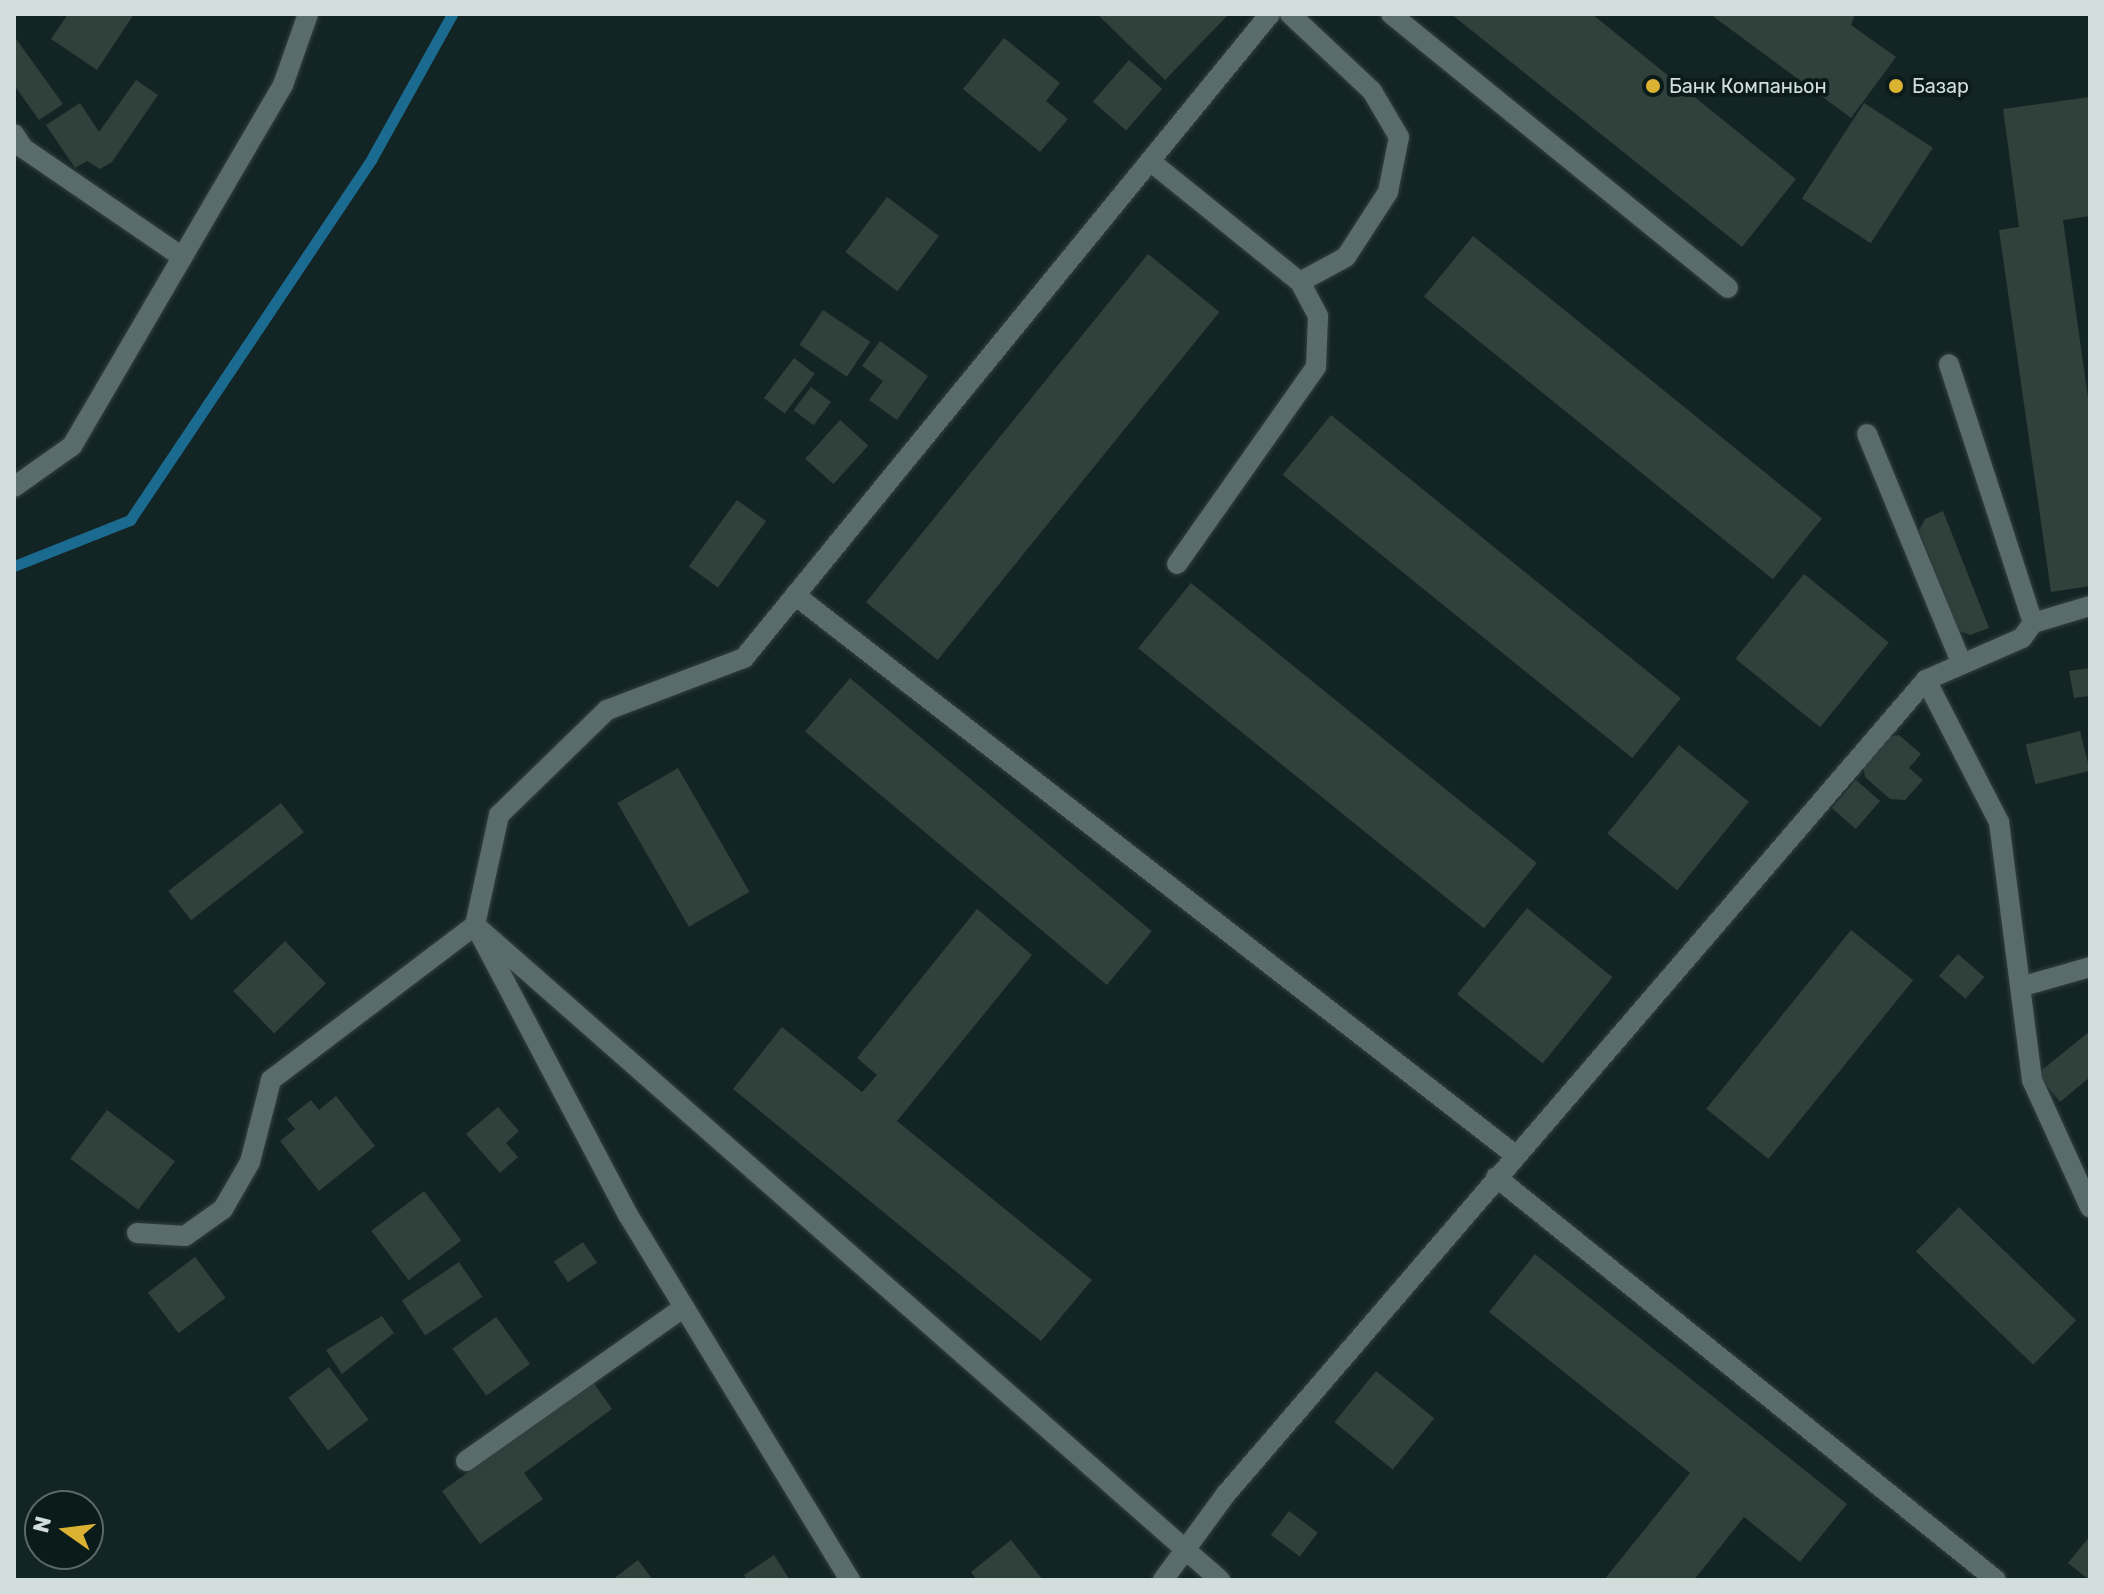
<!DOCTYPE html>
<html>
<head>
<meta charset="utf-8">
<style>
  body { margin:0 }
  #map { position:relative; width:2104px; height:1594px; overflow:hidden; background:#132424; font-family:Rubik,sans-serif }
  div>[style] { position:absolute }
  .stream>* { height:11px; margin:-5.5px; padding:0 5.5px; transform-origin:5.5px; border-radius:5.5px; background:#1b6a8f }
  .building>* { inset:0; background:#30403b; transform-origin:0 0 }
  .roads { filter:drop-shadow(0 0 2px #333f3f) drop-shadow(0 0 2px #333f3f) }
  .minor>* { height:20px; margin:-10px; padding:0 10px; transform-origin:10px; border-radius:10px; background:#596c6b }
  .dots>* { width:22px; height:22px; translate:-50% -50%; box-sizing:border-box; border:4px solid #0a1b1a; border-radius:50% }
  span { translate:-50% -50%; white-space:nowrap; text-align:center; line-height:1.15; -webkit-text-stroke:8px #0a1b1a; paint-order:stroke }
  .poi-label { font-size:20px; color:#d2dddc }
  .left { translate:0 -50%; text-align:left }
  .frame { position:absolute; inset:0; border:16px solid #d2dddc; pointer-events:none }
  .north { position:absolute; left:24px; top:1490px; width:80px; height:80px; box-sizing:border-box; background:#0a1b1a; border:2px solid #5a6968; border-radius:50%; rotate:284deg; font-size:22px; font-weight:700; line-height:32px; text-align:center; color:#d2dddc }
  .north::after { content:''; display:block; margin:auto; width:28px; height:36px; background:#dcb233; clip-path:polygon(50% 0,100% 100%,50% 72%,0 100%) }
</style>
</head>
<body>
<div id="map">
  <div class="stream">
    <div style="left:14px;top:566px;width:125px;rotate:-21.6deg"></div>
    <div style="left:130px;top:520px;width:435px;rotate:-56.2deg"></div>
    <div style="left:372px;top:158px;width:165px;rotate:-60.9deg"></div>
  </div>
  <div class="building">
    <div style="clip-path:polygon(68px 14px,134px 14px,97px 70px,51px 39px)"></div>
    <div style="clip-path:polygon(1097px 14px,1229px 14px,1165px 80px)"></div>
    <div style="clip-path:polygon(1451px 14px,1592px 14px,1796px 179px,1742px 247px)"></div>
    <div style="clip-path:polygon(1710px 14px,1855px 14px,1851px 25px,1896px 57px,1851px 118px)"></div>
    <div style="clip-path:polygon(14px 36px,63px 104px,39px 120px,14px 85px)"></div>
    <div style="clip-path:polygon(1004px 38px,1060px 83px,1046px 101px,1068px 119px,1040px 152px,963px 89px)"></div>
    <div style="left:1129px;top:60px;width:44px;height:55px;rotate:41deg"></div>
    <div style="clip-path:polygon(136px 80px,158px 95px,112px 162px,100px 169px,87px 161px,75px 168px,46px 125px,80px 103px,99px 132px)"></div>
    <div style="clip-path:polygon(2090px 97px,2090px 216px,2063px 220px,2090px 412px,2090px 586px,2051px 592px,1999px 230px,2019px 227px,2003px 109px)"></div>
    <div style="left:1864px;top:103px;width:82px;height:114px;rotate:33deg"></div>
    <div style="left:887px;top:197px;width:65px;height:69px;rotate:37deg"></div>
    <div style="left:1473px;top:236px;width:449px;height:78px;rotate:39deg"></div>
    <div style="left:1148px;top:254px;width:92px;height:448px;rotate:39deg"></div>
    <div style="left:823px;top:310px;width:57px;height:42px;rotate:34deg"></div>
    <div style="clip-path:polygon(880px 341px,928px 376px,897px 420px,869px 400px,883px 381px,862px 366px)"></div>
    <div style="left:794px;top:358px;width:26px;height:50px;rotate:37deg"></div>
    <div style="left:811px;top:387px;width:25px;height:29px;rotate:37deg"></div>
    <div style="left:1331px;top:415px;width:450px;height:77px;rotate:39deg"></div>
    <div style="left:840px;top:420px;width:38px;height:52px;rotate:42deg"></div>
    <div style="left:737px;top:500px;width:36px;height:82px;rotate:36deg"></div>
    <div style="clip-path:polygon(1943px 511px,1989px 628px,1970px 635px,1959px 631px,1919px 530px,1925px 519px)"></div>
    <div style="left:1804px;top:574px;width:109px;height:109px;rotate:39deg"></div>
    <div style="left:1191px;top:583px;width:445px;height:84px;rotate:39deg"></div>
    <div style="clip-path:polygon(2090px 668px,2090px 696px,2074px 698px,2069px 671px)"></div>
    <div style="left:850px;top:678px;width:394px;height:70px;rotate:40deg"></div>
    <div style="left:2080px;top:731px;width:41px;height:56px;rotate:76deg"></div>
    <div style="clip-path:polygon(1899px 735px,1921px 754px,1909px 768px,1923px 780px,1905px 800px,1890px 799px,1865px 777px,1863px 765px,1887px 737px)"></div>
    <div style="left:1679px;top:745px;width:90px;height:114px;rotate:39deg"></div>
    <div style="left:678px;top:768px;width:143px;height:70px;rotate:60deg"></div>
    <div style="left:1856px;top:780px;width:32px;height:37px;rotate:41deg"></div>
    <div style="left:281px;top:803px;width:37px;height:143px;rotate:52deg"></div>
    <div style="left:1527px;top:908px;width:110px;height:111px;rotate:39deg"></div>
    <div style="clip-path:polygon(977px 909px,1032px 955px,897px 1121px,1092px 1280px,1041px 1341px,733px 1089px,782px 1027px,862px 1092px,877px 1075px,857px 1058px)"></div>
    <div style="left:1851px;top:930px;width:80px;height:230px;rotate:39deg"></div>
    <div style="left:285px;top:941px;width:59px;height:72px;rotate:46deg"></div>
    <div style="left:1958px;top:954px;width:35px;height:29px;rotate:41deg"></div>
    <div style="clip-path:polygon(2090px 1031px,2090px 1077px,2060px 1102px,2037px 1074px)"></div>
    <div style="clip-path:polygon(336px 1096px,375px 1146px,319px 1191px,280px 1141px,295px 1129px,287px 1119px,311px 1100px,319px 1110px)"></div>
    <div style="clip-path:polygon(498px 1107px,519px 1131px,506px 1143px,518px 1157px,500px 1173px,466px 1134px)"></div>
    <div style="left:107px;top:1110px;width:85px;height:61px;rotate:37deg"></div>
    <div style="left:424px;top:1191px;width:62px;height:66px;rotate:53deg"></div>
    <div style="left:1959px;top:1207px;width:163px;height:62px;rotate:44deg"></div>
    <div style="left:583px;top:1242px;width:25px;height:35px;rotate:56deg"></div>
    <div style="clip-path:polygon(1535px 1254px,1847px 1504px,1800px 1562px,1744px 1517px,1694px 1580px,1604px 1580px,1690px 1473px,1489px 1312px)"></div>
    <div style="left:195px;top:1257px;width:51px;height:59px;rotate:53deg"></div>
    <div style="left:459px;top:1262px;width:42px;height:69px;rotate:56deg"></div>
    <div style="clip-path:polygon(382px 1316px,394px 1333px,342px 1374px,326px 1350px)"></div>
    <div style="left:496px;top:1317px;width:58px;height:54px;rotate:54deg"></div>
    <div style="left:329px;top:1367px;width:66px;height:51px;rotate:53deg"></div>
    <div style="left:1376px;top:1371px;width:75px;height:66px;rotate:39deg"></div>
    <div style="clip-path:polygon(593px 1382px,612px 1409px,524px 1473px,543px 1499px,480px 1544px,442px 1491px)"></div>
    <div style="left:1289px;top:1511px;width:36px;height:30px;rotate:37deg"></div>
    <div style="clip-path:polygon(2090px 1536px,2090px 1580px,2089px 1580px,2068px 1563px)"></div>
    <div style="clip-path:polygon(1011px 1540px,1043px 1580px,977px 1580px,971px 1572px)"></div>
    <div style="clip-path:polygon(774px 1555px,790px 1580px,747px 1580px,744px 1575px)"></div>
    <div style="clip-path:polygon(638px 1560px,653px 1580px,612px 1580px)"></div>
  </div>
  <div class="roads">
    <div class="minor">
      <div style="left:1290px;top:14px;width:112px;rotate:43.2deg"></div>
      <div style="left:1372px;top:91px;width:53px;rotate:59.6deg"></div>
      <div style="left:1399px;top:137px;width:56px;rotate:101.3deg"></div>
      <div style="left:1388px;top:192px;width:77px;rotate:122.9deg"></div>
      <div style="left:1346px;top:257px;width:52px;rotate:151.5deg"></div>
      <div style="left:1391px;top:14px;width:434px;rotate:39.1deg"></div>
      <div style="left:14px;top:134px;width:17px;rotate:57deg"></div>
      <div style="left:23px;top:148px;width:193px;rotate:34.4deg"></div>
      <div style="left:1150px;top:161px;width:193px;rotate:38.9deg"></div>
      <div style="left:1300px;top:282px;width:38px;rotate:62deg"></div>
      <div style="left:1318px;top:316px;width:51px;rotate:92.2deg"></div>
      <div style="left:1316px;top:367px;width:241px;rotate:125.2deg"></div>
      <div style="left:1867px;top:434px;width:249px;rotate:67.6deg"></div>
      <div style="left:14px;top:487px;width:71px;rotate:-35.3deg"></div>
      <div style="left:72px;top:446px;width:418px;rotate:-59.7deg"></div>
      <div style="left:283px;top:85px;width:75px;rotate:-70.6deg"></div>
      <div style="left:795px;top:595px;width:912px;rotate:37.87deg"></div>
      <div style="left:2033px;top:623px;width:59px;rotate:-16.6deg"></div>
      <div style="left:1926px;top:680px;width:160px;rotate:62.8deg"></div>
      <div style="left:1999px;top:822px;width:260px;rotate:82.7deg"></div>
      <div style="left:2032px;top:1080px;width:140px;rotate:65.5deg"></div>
      <div style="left:2020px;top:987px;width:73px;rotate:-15.9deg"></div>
      <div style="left:1496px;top:1177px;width:642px;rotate:38.87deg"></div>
      <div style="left:137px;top:1233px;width:48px;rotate:3.6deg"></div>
      <div style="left:185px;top:1236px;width:47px;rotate:-35.4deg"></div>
      <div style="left:223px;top:1209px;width:54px;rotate:-60.1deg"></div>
      <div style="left:250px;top:1162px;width:85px;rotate:-75.6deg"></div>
      <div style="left:271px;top:1080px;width:256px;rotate:-37.2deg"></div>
      <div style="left:475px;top:925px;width:992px;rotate:41.32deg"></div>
      <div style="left:466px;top:1461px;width:267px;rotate:-35.2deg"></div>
      <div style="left:850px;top:1580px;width:427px;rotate:-121.3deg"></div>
      <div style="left:628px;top:1215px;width:328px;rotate:-117.8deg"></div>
      <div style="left:475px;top:925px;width:113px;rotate:-77.7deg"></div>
      <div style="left:499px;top:815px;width:151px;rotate:-44.2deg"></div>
      <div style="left:607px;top:710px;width:147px;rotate:-20.8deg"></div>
      <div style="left:744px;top:658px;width:832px;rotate:-50.76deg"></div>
      <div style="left:1163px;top:1580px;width:107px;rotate:-53.8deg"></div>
      <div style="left:1226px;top:1494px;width:1074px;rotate:-49.31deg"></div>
      <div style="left:1926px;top:680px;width:105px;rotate:-23.6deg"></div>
      <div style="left:2022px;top:638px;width:19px;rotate:-54deg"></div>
      <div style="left:2033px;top:623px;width:272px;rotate:-108deg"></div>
    </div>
  </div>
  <div class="dots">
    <div style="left:1653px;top:86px;background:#dcb233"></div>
    <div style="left:1896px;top:86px;background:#dcb233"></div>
  </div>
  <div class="poi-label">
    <span class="left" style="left:1669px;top:86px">Банк Компаньон</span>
    <span class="left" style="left:1912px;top:86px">Базар</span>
  </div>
  <div class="frame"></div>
  <div class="north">N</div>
</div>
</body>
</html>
